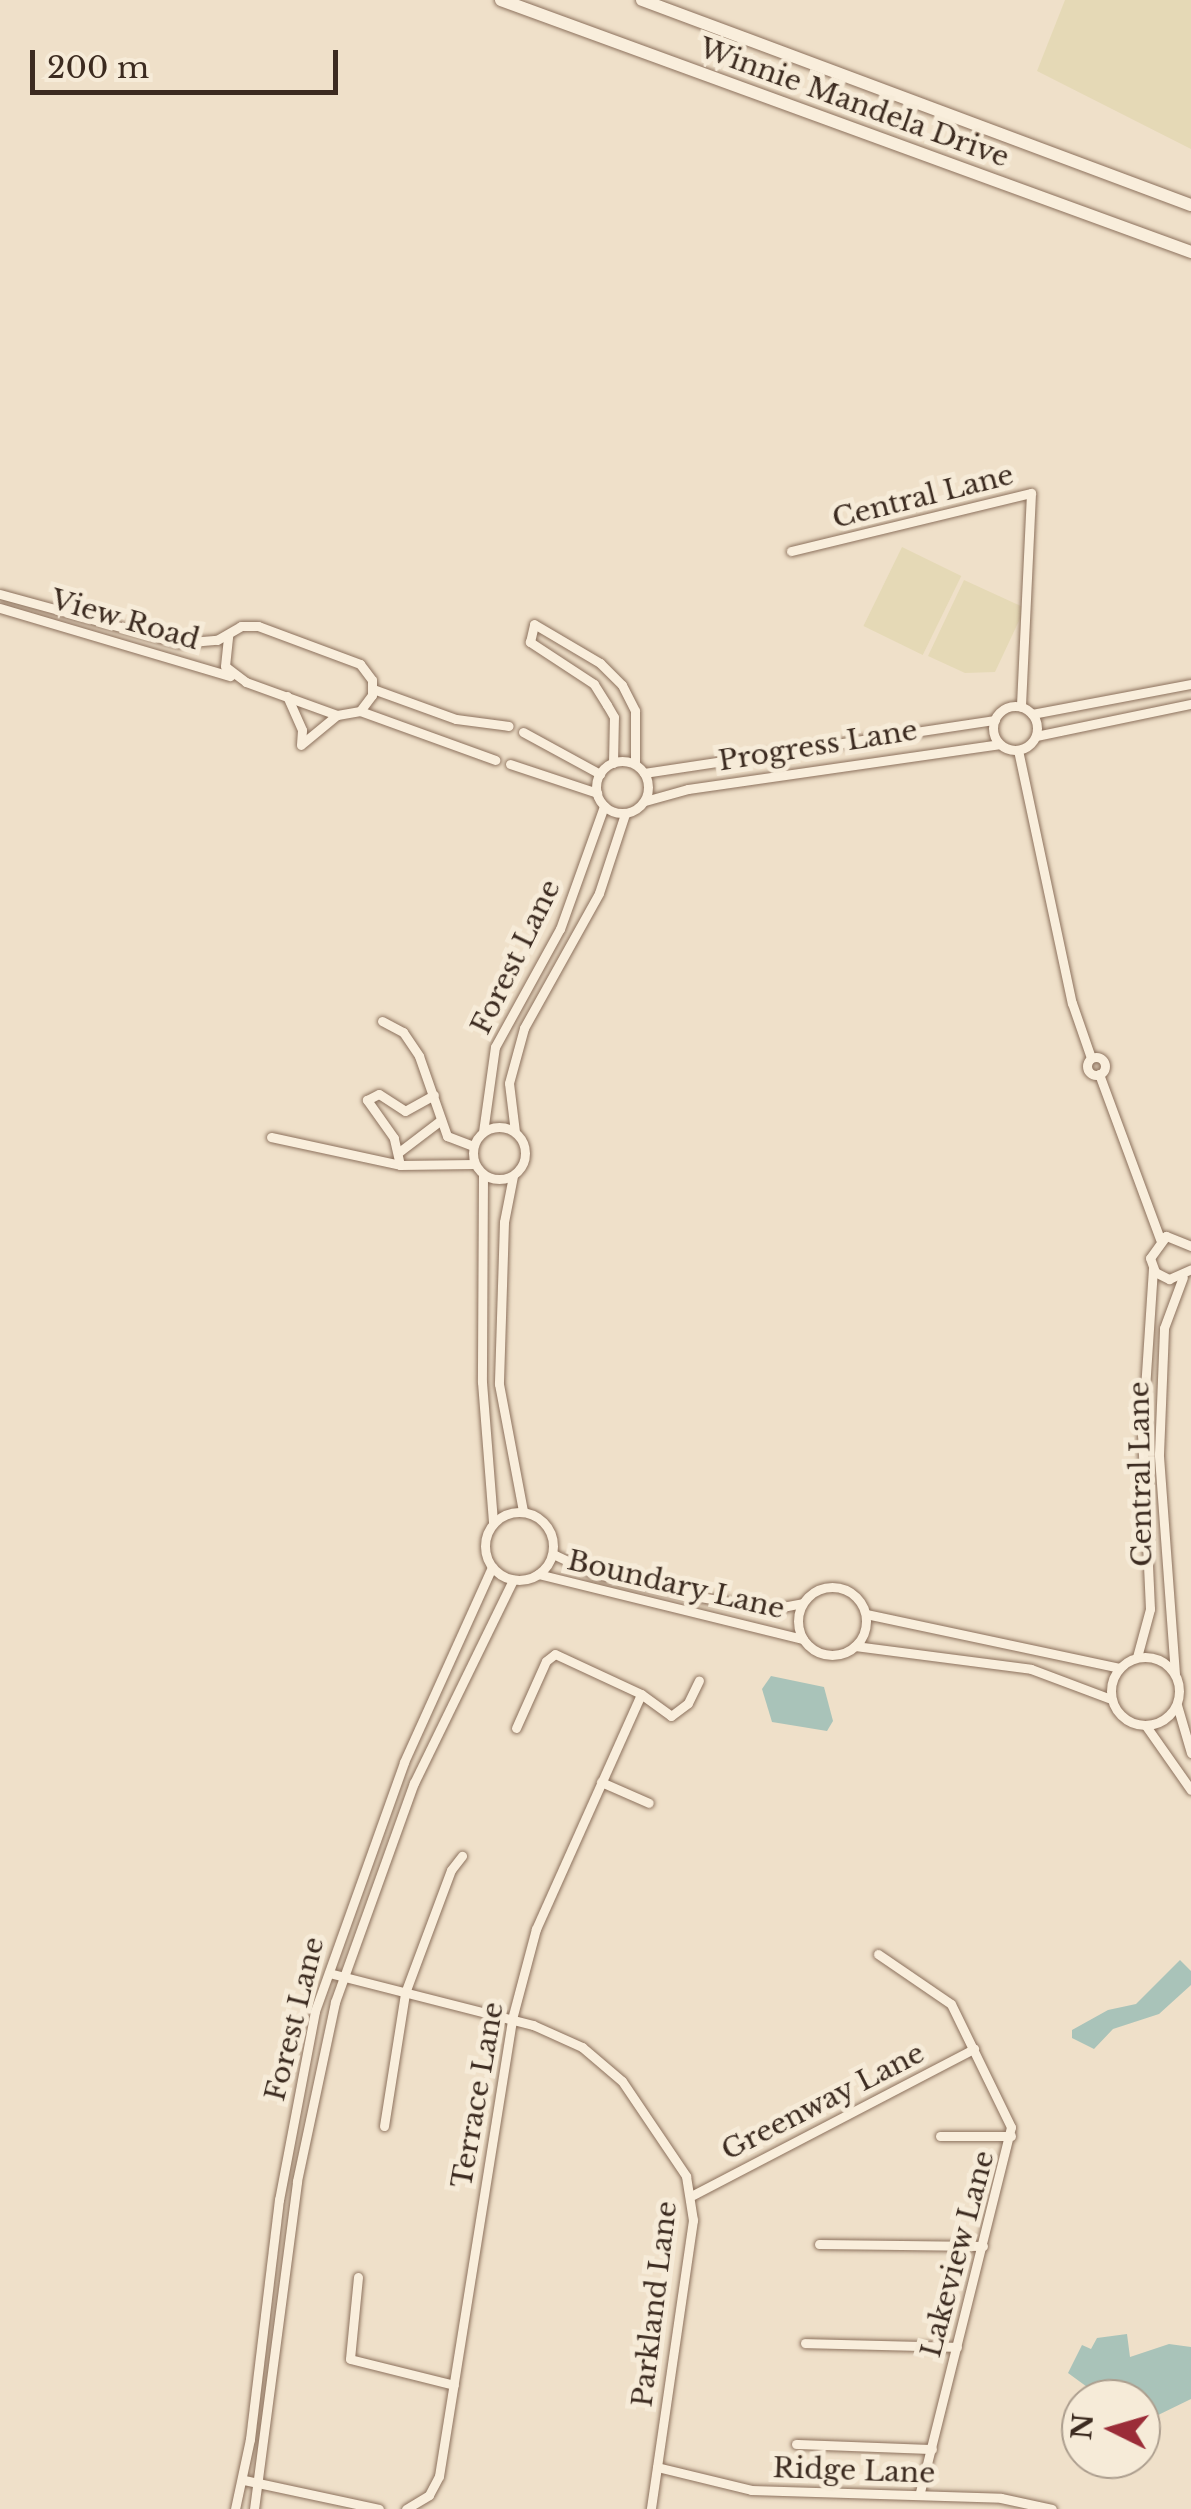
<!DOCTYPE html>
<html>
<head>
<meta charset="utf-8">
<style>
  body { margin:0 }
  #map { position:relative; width:1191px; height:2509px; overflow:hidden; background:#efe0c9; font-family:"Libre Baskerville",serif }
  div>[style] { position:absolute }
  .farmland>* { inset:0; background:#e5d9b6; transform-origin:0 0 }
  .water>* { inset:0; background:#a9c3b9 }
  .roads { filter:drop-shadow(0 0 2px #8c715d) drop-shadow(0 0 2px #8c715d) }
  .minor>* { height:9px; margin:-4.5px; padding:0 4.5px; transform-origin:4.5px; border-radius:4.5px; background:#f9eedc }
  .minor>.ring { margin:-4.5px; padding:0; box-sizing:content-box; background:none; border:9px solid #f9eedc; border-radius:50% }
  .secondary>* { height:12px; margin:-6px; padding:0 6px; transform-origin:6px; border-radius:6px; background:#f9eedc }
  span { translate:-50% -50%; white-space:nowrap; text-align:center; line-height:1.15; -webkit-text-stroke:10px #f6ebd8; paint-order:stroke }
  .street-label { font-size:28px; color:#3c2b20 }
  .north { position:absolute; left:1061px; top:2379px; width:100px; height:100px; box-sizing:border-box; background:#f6ebd8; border:2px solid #ac9e8e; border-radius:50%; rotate:275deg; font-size:28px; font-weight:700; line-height:40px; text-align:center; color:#3c2b20 }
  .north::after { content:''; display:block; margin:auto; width:35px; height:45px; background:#9b2c38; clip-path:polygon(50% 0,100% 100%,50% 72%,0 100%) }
  .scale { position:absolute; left:30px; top:50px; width:308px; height:45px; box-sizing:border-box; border:5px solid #3c2b20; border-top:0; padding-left:12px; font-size:30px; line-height:35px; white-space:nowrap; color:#3c2b20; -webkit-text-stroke:8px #f6ebd8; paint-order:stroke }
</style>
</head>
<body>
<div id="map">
  <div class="farmland">
    <div style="clip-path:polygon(1065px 0,1191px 0,1191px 149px,1037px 71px)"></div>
    <div style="left:902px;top:547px;width:66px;height:88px;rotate:26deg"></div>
    <div style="clip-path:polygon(964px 580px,1025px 608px,995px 672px,965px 673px,928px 656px)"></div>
  </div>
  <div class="water">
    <div style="clip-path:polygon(771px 1676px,824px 1687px,833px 1721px,827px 1731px,772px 1722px,762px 1689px)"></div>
    <div style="clip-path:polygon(1180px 1960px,1191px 1971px,1191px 1985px,1159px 2014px,1113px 2029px,1094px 2049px,1072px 2038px,1072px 2030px,1108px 2010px,1136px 2004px)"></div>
    <div style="clip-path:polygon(1127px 2334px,1130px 2357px,1169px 2344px,1191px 2347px,1191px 2399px,1152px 2418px,1141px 2413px,1141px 2399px,1094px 2392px,1068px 2373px,1082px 2345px,1091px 2349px,1097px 2338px)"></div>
  </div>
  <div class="roads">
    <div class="minor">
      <div style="left:791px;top:551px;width:247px;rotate:-13.6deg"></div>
      <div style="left:1031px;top:493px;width:214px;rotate:92.7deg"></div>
      <div style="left:0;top:594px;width:186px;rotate:15.3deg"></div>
      <div style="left:179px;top:643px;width:38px;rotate:-5deg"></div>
      <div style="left:217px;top:640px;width:28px;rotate:-30deg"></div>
      <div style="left:241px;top:626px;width:17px"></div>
      <div style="left:258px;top:626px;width:109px;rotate:20.4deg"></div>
      <div style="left:360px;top:664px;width:20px;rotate:53deg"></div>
      <div style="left:372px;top:680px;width:15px;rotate:90deg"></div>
      <div style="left:372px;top:695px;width:20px;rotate:127deg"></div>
      <div style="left:360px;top:711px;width:23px;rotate:170deg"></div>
      <div style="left:337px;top:715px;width:97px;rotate:-160.1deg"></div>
      <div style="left:246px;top:682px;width:26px;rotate:-143deg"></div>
      <div style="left:225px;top:666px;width:31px;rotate:-84deg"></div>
      <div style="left:0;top:608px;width:240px;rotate:16.5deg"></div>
      <div style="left:373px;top:689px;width:88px;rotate:19.9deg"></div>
      <div style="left:456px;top:719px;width:53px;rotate:7.5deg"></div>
      <div style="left:287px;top:696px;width:37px;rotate:66deg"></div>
      <div style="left:302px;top:730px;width:15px;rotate:94deg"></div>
      <div class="ring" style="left:993px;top:706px;width:35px;height:35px"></div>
      <div style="left:360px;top:711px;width:144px;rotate:19.9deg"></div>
      <div style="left:1032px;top:714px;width:162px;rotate:-10.7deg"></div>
      <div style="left:523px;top:732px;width:88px;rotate:28.6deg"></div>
      <div style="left:1036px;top:736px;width:158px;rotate:-11.7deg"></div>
      <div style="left:303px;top:743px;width:44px;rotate:-39.5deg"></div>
      <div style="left:1018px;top:750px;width:259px;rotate:78deg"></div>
      <div style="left:1072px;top:1003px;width:58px;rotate:70.9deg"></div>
      <div class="ring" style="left:596px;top:761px;width:43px;height:43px"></div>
      <div style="left:613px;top:763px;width:46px;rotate:-88.8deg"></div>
      <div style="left:614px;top:717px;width:14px;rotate:-120deg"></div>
      <div style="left:607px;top:705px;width:25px;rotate:-122deg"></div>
      <div style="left:594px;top:684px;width:77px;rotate:-146.7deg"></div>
      <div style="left:530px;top:642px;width:18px;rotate:-77deg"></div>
      <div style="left:534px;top:624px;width:77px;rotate:30.6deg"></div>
      <div style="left:600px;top:663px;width:31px;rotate:45deg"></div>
      <div style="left:622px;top:685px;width:29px;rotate:63deg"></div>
      <div style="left:635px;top:711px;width:52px;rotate:90deg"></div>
      <div style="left:510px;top:764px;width:92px;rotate:18.4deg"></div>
      <div style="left:644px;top:773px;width:355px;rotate:-8.6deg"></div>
      <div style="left:645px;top:801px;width:45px;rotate:-15.6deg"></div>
      <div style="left:688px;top:789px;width:314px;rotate:-8.2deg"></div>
      <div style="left:382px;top:1021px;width:24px;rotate:28deg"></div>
      <div style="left:403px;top:1032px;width:29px;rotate:56deg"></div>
      <div style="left:419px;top:1056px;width:85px;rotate:70.7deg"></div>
      <div style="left:447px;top:1136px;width:28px;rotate:21deg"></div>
      <div class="ring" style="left:1087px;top:1057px;width:9px;height:9px"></div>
      <div style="left:1099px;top:1074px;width:176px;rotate:69.7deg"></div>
      <div class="ring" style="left:473px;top:1127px;width:43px;height:43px"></div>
      <div style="left:483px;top:1132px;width:86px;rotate:-82deg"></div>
      <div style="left:495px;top:1047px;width:135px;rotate:-61.2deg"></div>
      <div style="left:560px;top:929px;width:131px;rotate:-70.3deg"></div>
      <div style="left:515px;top:1132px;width:49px;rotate:-97deg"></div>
      <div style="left:509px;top:1083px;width:57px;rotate:-74.7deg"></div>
      <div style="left:524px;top:1028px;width:154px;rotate:-60.9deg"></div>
      <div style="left:599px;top:893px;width:83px;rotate:-71.8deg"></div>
      <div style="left:271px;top:1137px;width:132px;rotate:12.2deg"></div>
      <div style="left:400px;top:1165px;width:74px;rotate:-0.8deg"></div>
      <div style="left:399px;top:1152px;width:53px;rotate:-37.3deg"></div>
      <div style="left:400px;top:1165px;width:28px;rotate:-103deg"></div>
      <div style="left:394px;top:1138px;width:47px;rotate:-125.4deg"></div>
      <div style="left:367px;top:1100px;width:13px;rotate:-27deg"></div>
      <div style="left:379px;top:1094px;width:31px;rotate:33deg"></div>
      <div style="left:405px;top:1111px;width:33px;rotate:-29deg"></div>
      <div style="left:483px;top:1175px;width:207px;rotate:90.3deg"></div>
      <div style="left:482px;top:1382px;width:141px;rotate:85.5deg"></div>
      <div style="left:513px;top:1176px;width:47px;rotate:101.1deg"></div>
      <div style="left:504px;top:1222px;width:162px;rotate:91.8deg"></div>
      <div style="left:499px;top:1384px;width:129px;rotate:79.3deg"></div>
      <div style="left:1191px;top:1246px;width:27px;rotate:-158deg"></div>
      <div style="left:1166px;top:1236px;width:27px;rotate:126deg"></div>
      <div style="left:1150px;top:1258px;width:15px;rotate:70deg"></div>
      <div style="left:1155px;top:1272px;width:16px;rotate:27deg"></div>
      <div style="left:1169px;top:1279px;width:24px;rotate:-24deg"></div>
      <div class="ring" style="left:485px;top:1512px;width:59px;height:59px"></div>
      <div style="left:553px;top:1554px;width:44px;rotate:25.4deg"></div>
      <div style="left:593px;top:1573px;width:110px;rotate:12.6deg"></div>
      <div style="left:700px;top:1597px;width:73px;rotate:9.5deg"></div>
      <div style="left:772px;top:1609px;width:31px;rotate:-11deg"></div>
      <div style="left:538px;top:1574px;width:273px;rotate:13.8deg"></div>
      <div class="ring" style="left:798px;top:1587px;width:59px;height:59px"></div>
      <div style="left:866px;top:1614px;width:259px;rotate:12deg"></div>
      <div style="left:855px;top:1646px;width:177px;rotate:7.4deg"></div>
      <div style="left:1031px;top:1669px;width:85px;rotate:20.6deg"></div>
      <div class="ring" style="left:1111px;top:1657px;width:59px;height:59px"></div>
      <div style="left:1137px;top:1657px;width:50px;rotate:-74.8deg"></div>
      <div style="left:1150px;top:1609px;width:175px;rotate:-92.6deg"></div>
      <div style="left:1142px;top:1434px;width:166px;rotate:-86.2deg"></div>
      <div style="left:1175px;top:1674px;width:221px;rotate:-94.2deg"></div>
      <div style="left:1159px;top:1454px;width:126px;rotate:-87.7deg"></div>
      <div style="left:1164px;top:1328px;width:54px;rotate:-69.6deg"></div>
      <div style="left:1177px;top:1705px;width:50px;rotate:73.7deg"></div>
      <div style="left:1146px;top:1726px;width:78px;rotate:54.9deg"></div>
      <div style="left:516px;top:1728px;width:73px;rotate:-65.9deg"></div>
      <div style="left:546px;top:1661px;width:11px;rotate:-38deg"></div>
      <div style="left:555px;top:1654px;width:95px;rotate:24.9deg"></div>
      <div style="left:641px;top:1694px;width:37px;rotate:36deg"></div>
      <div style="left:671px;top:1716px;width:21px;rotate:-37deg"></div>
      <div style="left:688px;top:1703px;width:25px;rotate:-64deg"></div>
      <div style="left:601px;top:1782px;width:52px;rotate:23.6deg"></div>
      <div style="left:878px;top:1954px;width:88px;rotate:34.4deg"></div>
      <div style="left:951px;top:2004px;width:137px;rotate:64deg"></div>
      <div style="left:1011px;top:2127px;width:379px;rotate:104deg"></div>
      <div style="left:329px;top:1973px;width:211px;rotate:14.3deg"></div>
      <div style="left:533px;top:2025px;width:54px;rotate:24.2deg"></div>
      <div style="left:582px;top:2047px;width:52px;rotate:40.4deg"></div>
      <div style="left:622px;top:2081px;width:115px;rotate:56deg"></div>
      <div style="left:686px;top:2176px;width:45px;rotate:81deg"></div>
      <div style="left:693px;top:2220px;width:292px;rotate:98.3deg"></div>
      <div style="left:384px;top:2126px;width:135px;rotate:-81deg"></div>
      <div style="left:405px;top:1993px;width:131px;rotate:-69.5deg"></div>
      <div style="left:451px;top:1870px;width:18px;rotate:-52deg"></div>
      <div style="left:940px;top:2136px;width:71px"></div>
      <div style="left:693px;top:2195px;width:317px;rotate:-27.5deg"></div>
      <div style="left:819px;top:2244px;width:164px;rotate:0.7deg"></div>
      <div style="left:358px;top:2277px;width:82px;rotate:95.6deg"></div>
      <div style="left:350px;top:2359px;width:107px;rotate:14deg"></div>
      <div style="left:805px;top:2343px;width:152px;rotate:1.5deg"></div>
      <div style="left:796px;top:2444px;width:136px;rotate:2.1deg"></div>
      <div style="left:657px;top:2467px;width:97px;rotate:13.7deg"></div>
      <div style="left:751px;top:2490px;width:250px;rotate:1.8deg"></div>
      <div style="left:1001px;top:2498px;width:52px;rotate:12.2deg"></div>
      <div style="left:244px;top:2480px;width:138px;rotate:12.1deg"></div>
      <div style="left:235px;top:2509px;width:72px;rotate:-77.9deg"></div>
      <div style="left:250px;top:2439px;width:241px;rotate:-83.1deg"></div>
      <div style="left:279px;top:2200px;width:192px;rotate:-79.2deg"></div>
      <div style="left:315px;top:2011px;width:264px;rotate:-70.3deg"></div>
      <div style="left:404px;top:1762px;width:214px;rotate:-65.7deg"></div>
      <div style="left:254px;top:2509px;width:331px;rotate:-82.5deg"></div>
      <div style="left:297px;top:2181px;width:183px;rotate:-78deg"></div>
      <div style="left:335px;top:2002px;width:233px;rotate:-70.2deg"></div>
      <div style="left:414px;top:1783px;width:226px;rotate:-64deg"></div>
      <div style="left:406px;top:2509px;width:27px;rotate:-31deg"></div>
      <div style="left:429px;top:2495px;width:21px;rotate:-62deg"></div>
      <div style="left:439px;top:2476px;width:463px;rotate:-80.9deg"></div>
      <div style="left:512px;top:2019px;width:93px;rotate:-75.1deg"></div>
      <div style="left:536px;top:1929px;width:257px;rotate:-65.9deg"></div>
    </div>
    <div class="secondary">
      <div style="left:501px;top:0;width:735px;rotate:20.06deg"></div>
      <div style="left:642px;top:0;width:586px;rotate:20.48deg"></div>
    </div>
  </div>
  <div class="street-label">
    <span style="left:854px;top:103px;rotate:20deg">Winnie Mandela Drive</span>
    <span style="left:923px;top:497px;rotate:-14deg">Central Lane</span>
    <span style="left:125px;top:620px;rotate:16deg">View Road</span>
    <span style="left:818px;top:746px;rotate:-9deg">Progress Lane</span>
    <span style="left:516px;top:957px;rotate:-64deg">Forest Lane</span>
    <span style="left:1141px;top:1474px;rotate:-91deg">Central Lane</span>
    <span style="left:676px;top:1585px;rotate:13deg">Boundary Lane</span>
    <span style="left:295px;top:2019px;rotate:-76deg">Forest Lane</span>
    <span style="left:478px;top:2095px;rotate:-80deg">Terrace Lane</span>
    <span style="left:823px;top:2102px;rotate:-27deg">Greenway Lane</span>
    <span style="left:958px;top:2254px;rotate:-75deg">Lakeview Lane</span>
    <span style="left:655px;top:2304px;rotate:-83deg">Parkland Lane</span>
    <span style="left:854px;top:2471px;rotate:2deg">Ridge Lane</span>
  </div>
  <div class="north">N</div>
  <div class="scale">200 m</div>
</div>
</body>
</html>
